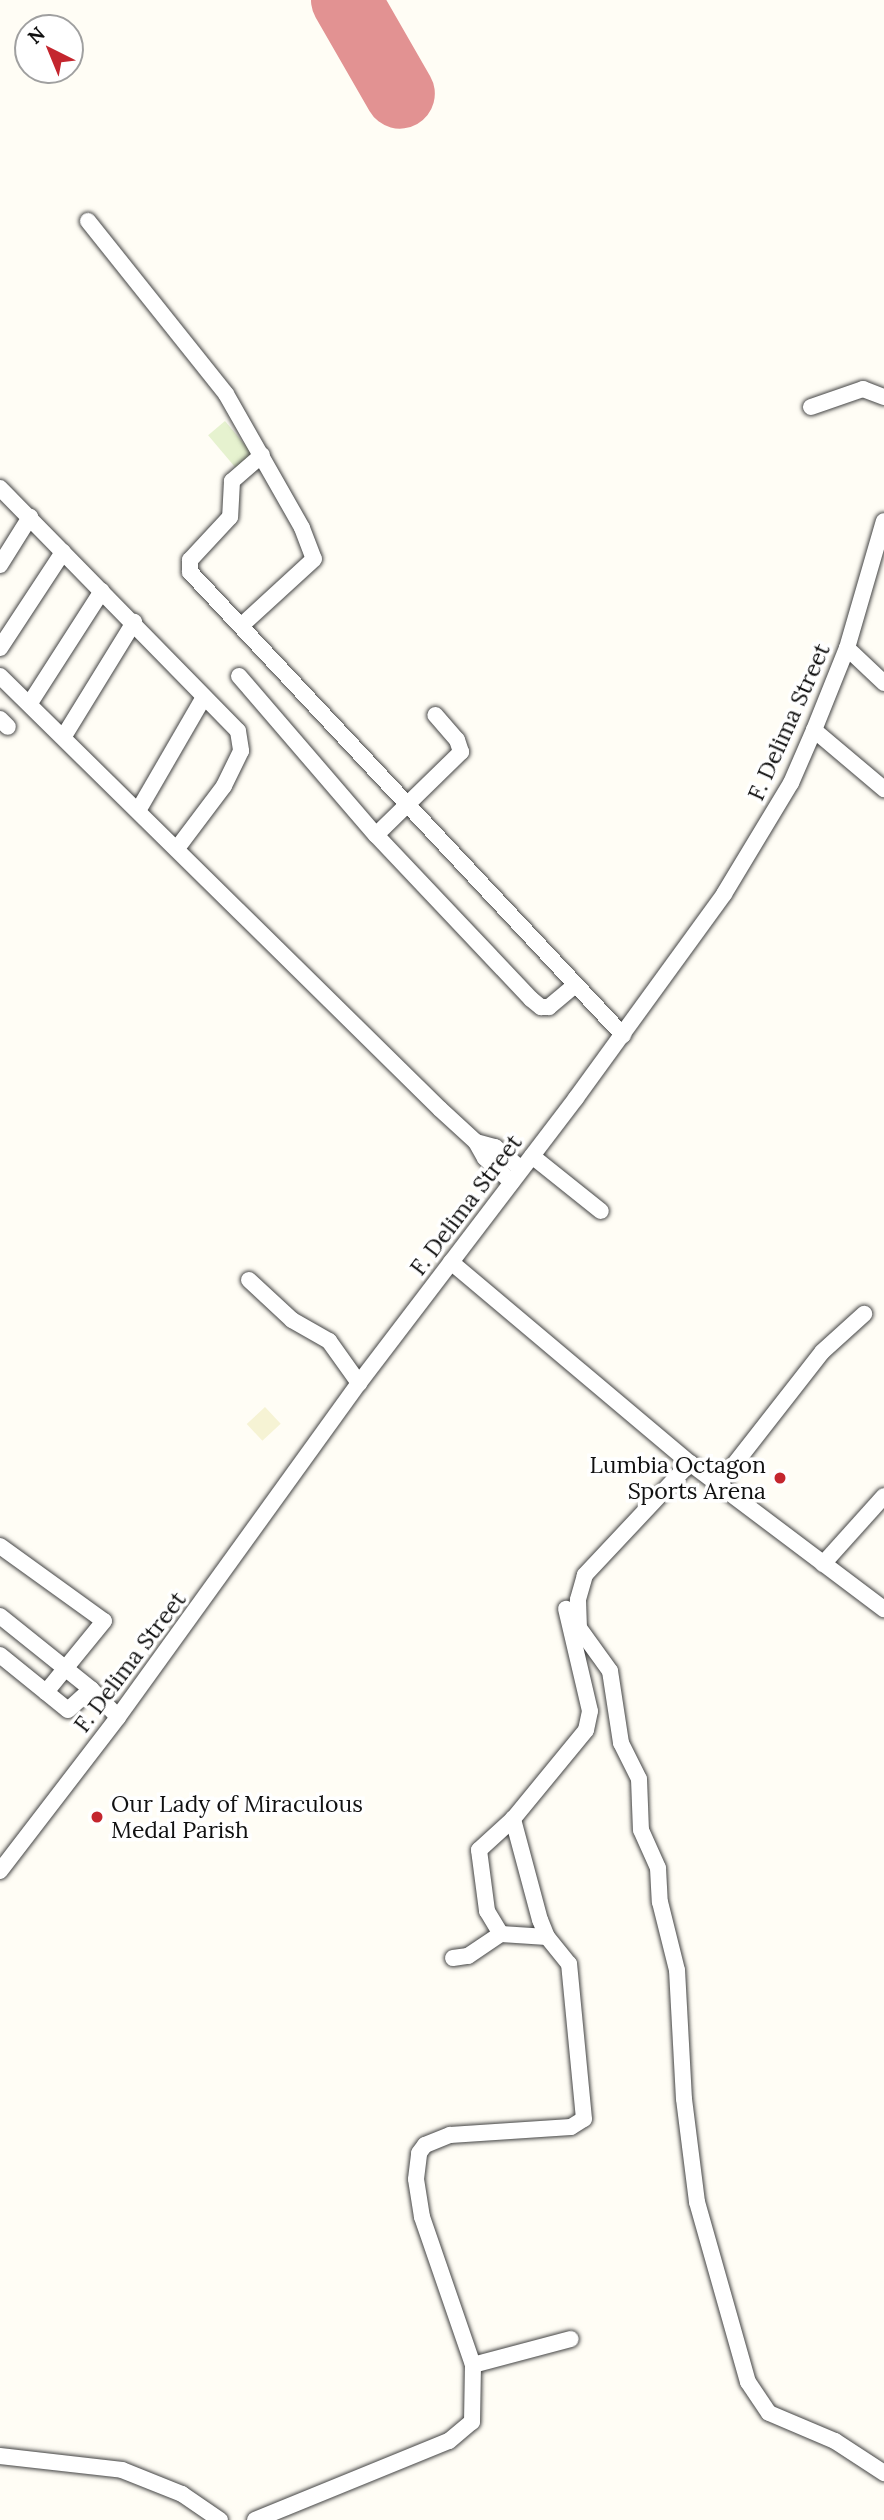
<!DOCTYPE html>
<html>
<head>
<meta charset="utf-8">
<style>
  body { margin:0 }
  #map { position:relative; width:884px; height:2520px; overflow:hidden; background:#fffdf5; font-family:Lora,serif }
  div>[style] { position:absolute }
  .farmland>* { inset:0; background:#f6f3d4; transform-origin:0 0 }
  .pitch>* { inset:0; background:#e6f2cf; transform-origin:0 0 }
  .runway>* { height:70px; margin:-35px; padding:0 35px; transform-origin:35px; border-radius:35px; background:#e29292 }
  .roads { filter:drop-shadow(0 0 2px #444) drop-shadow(0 0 2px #444) }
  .minor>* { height:16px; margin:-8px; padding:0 8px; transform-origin:8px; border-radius:8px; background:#fff }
  .dots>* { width:19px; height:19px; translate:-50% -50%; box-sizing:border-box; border:4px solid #fff; border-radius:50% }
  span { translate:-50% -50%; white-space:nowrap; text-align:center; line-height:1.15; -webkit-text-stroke:7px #fff; paint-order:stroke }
  .street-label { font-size:23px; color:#111 }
  .poi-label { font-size:23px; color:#111 }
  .right { translate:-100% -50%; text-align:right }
  .left { translate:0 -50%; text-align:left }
  .north { position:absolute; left:14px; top:14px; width:70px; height:70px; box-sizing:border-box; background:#fff; border:2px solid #a0a0a0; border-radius:50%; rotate:317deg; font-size:19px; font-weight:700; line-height:28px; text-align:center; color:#111 }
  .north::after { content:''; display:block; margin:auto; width:24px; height:32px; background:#c4262e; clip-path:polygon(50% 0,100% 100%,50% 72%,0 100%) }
</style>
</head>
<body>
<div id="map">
  <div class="farmland">
    <div style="left:265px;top:1407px;width:23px;height:25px;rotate:47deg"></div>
  </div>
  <div class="pitch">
    <div style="left:225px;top:421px;width:43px;height:22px;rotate:50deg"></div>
  </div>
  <div class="runway">
    <div style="left:346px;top:0;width:108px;rotate:60.1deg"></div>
  </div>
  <div class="roads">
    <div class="minor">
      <div style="left:88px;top:221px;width:221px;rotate:51.4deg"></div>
      <div style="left:226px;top:394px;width:154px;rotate:60.4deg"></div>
      <div style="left:302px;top:528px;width:33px;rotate:69deg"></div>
      <div style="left:314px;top:559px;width:99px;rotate:137.5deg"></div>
      <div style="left:811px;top:407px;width:55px;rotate:-19.1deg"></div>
      <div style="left:863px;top:389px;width:22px;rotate:21deg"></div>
      <div style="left:262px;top:455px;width:40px;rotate:139deg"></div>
      <div style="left:232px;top:481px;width:36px;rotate:93deg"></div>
      <div style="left:230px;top:517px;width:59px;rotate:132.9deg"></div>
      <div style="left:190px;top:560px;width:12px;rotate:90deg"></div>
      <div style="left:190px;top:572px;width:634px;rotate:46.92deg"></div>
      <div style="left:0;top:488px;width:340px;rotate:45.6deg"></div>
      <div style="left:238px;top:731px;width:20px;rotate:81deg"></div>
      <div style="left:241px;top:751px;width:39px;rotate:116deg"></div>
      <div style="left:224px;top:786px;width:76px;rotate:127deg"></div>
      <div style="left:0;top:565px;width:57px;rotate:-58deg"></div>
      <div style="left:0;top:648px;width:115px;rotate:-56.7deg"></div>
      <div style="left:847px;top:648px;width:51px;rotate:43.4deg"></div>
      <div style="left:0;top:676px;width:617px;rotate:44.54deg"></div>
      <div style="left:440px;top:1109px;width:49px;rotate:42.5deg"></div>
      <div style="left:476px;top:1142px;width:20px;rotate:15deg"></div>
      <div style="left:495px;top:1147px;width:34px;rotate:40deg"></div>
      <div style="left:239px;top:676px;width:210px;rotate:49.3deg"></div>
      <div style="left:376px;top:835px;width:226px;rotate:46.6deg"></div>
      <div style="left:531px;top:999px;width:13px;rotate:39deg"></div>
      <div style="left:541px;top:1007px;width:8px"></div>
      <div style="left:549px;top:1007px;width:33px;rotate:-40deg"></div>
      <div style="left:30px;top:703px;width:133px;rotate:-57.3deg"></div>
      <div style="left:0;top:719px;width:11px;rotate:45deg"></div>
      <div style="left:814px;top:730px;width:92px;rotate:40.1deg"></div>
      <div style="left:64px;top:736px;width:134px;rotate:-58.4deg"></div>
      <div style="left:139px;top:809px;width:129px;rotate:-59.9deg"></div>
      <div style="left:376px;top:835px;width:119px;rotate:-44.3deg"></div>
      <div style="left:461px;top:752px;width:13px;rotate:-108deg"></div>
      <div style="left:457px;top:740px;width:33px;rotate:-131deg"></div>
      <div style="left:476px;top:1142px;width:18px;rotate:61deg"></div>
      <div style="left:485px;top:1158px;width:36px;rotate:42deg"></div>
      <div style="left:532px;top:1156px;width:88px;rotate:38.6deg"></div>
      <div style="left:451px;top:1262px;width:312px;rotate:40.1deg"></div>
      <div style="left:690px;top:1463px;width:243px;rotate:37deg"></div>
      <div style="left:249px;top:1280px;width:59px;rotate:42.9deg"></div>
      <div style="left:292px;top:1320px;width:43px;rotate:29.6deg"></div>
      <div style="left:329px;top:1341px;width:52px;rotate:54.5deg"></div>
      <div style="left:690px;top:1463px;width:154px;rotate:133.2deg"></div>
      <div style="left:585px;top:1575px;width:26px;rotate:106deg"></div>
      <div style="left:578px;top:1600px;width:28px;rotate:88deg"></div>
      <div style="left:579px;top:1628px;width:53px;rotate:54.2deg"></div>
      <div style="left:610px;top:1671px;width:73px;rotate:81.3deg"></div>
      <div style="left:621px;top:1743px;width:40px;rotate:63.4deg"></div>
      <div style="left:639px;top:1779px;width:51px;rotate:87.8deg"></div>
      <div style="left:641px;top:1830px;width:42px;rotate:65.9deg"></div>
      <div style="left:658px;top:1868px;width:34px;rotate:87deg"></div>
      <div style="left:660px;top:1902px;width:70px;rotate:76deg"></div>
      <div style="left:677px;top:1970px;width:129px;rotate:86.9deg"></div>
      <div style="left:684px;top:2099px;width:104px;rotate:82.8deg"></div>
      <div style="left:697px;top:2202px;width:187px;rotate:74.2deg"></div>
      <div style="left:748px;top:2382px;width:37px;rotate:56deg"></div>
      <div style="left:769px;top:2413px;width:72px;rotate:23deg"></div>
      <div style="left:835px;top:2441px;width:59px;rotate:33.1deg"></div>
      <div style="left:719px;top:1484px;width:167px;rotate:-52deg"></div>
      <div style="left:822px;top:1352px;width:57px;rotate:-42.1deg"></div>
      <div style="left:0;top:1546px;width:128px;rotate:35.8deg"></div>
      <div style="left:104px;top:1621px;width:92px;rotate:129.2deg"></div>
      <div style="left:823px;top:1564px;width:91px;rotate:-48.1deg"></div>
      <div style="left:0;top:1616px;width:117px;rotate:38.7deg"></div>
      <div style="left:91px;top:1689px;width:39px;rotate:46deg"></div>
      <div style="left:0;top:1655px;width:87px;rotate:39deg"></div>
      <div style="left:68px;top:1710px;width:31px;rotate:-42deg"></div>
      <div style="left:513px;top:1819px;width:46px;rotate:137.6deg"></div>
      <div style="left:479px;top:1850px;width:62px;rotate:82.5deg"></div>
      <div style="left:487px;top:1911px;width:27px;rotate:59deg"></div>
      <div style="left:501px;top:1934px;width:46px;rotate:3.7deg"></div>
      <div style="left:0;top:1871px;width:194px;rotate:-52.5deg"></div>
      <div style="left:118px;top:1717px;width:412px;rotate:-54.2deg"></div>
      <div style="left:359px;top:1383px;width:358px;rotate:-52.7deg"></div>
      <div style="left:576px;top:1098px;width:252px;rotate:-54deg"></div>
      <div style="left:724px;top:894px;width:130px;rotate:-58.9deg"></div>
      <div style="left:791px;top:783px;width:58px;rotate:-66.5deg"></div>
      <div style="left:814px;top:730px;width:88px;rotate:-68.1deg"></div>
      <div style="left:847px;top:648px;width:132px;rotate:-73.8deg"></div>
      <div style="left:453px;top:1958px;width:15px;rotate:-8deg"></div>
      <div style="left:468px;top:1956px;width:40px;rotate:-34deg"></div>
      <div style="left:473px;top:2365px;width:101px;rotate:-14.9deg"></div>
      <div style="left:0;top:2456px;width:123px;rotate:6.5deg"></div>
      <div style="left:122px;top:2470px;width:65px;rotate:21.8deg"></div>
      <div style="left:182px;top:2494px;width:46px;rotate:34.4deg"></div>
      <div style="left:255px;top:2520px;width:209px;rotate:-22.2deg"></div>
      <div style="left:449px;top:2441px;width:30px;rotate:-40deg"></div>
      <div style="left:472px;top:2422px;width:57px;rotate:-89deg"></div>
      <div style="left:473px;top:2365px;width:157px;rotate:-109deg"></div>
      <div style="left:422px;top:2217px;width:38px;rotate:-99deg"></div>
      <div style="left:416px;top:2179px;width:26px;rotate:-83deg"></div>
      <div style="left:419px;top:2153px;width:10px;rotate:-53deg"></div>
      <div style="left:425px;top:2145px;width:27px;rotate:-22deg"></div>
      <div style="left:450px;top:2135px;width:121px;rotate:-3.8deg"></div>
      <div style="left:571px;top:2127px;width:15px;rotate:-32deg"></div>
      <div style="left:584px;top:2119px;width:156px;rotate:-95.5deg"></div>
      <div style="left:569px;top:1964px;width:35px;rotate:-129deg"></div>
      <div style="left:547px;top:1937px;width:18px;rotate:-112deg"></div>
      <div style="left:540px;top:1920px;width:105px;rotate:-105deg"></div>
      <div style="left:513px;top:1819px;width:115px;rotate:-50.6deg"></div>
      <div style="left:586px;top:1730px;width:19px;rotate:-78deg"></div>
      <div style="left:590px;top:1711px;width:105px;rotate:-103.2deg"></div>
    </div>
  </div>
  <div class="dots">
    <div style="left:780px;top:1478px;background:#c4262e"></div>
    <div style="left:97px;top:1817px;background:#c4262e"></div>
  </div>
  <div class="street-label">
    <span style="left:789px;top:722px;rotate:-66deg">F. Delima Street</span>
    <span style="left:466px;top:1205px;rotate:-53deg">F. Delima Street</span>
    <span style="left:130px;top:1662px;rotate:-53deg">F. Delima Street</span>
  </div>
  <div class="poi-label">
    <span class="right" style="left:766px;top:1478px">Lumbia Octagon<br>Sports Arena</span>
    <span class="left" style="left:111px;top:1817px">Our Lady of Miraculous<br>Medal Parish</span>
  </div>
  <div class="north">N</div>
</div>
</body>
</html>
